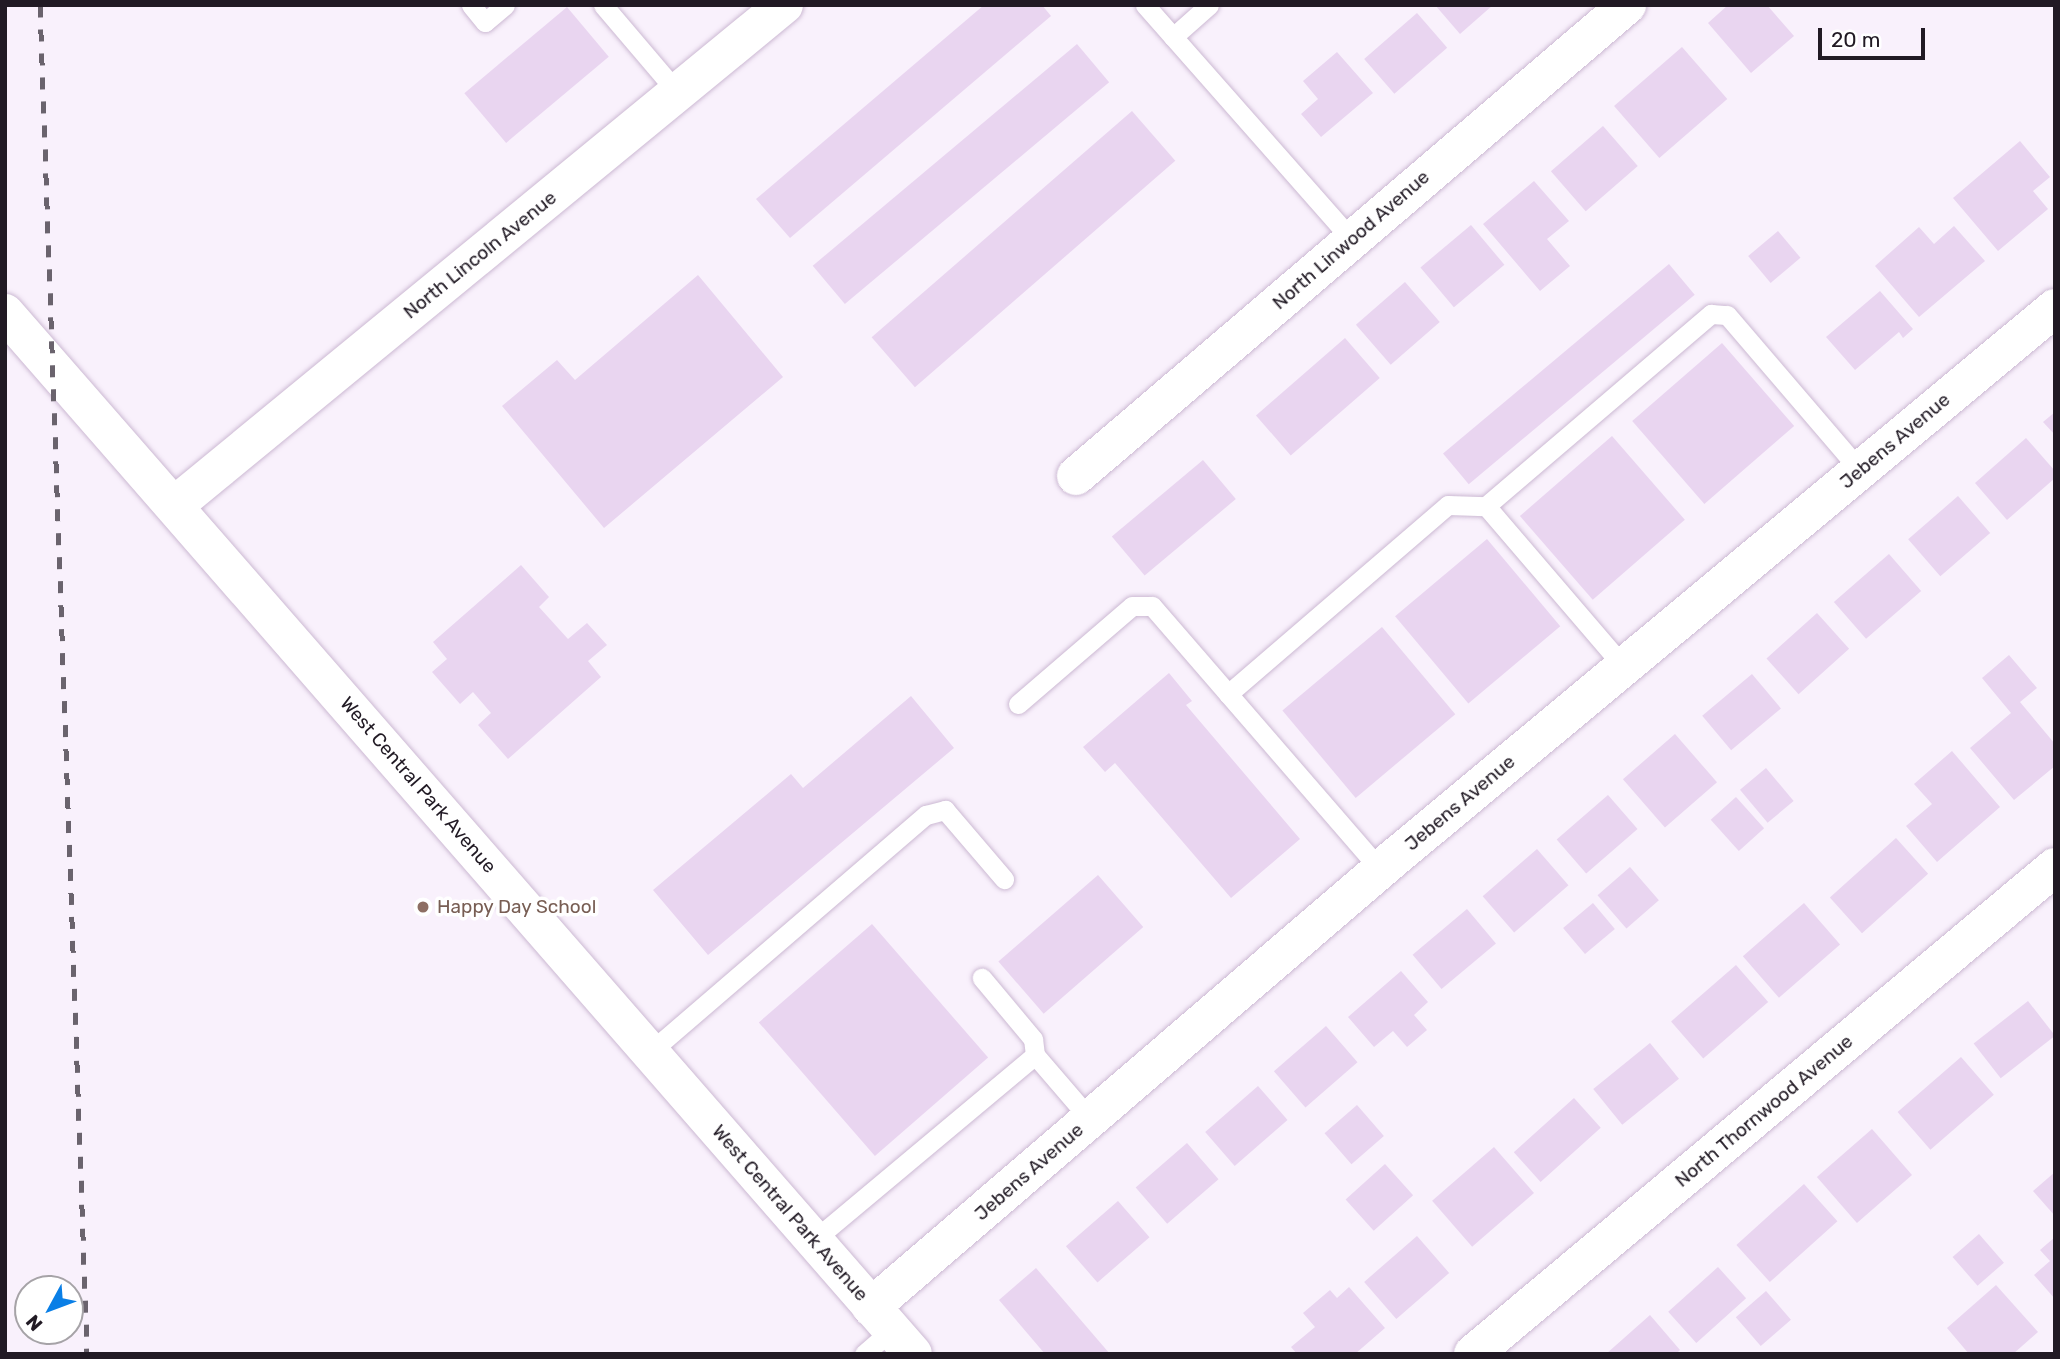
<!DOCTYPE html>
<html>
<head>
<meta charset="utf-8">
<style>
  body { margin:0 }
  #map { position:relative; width:2060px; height:1359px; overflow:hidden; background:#f9f1fc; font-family:Rubik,sans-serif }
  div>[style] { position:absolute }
  .building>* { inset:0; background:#e9d5f0; transform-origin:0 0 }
  .roads { filter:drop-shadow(0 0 2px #ccb9d3) drop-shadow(0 0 2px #ccb9d3) }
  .lane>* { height:19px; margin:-9.5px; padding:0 9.5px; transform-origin:9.5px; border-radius:9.5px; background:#fff }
  .street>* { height:38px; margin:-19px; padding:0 19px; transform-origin:19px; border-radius:19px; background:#fff }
  .secondary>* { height:38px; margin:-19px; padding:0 19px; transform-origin:19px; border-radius:19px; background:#fff }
  .rail>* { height:5px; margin-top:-2.5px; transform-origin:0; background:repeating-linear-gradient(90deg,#6a636d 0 12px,transparent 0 24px) }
  .dots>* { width:19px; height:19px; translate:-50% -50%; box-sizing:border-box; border:4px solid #fff; border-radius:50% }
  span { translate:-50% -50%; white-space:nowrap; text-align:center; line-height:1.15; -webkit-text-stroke:7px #fff; paint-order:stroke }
  .street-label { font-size:19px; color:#211a24 }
  .education-label { font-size:19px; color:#785e54 }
  .left { translate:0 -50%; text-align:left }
  .frame { position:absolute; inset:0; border:7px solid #211a24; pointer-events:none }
  .north { position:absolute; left:14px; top:1275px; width:70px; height:70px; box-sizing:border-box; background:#fff; border:2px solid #a6a3a7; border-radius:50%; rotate:229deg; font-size:19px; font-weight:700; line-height:28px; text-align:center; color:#211a24 }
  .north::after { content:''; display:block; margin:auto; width:24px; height:32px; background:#0a7fe6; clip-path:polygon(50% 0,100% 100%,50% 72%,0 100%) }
  .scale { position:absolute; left:1818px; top:28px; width:107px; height:32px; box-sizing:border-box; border:4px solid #211a24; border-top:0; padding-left:9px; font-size:21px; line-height:24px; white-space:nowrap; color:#211a24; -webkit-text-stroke:5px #fff; paint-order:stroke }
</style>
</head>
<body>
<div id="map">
  <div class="building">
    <div style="clip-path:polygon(984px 5px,1042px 5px,1051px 16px,790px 238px,756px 199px)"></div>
    <div style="clip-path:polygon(1435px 5px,1493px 5px,1460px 34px)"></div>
    <div style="clip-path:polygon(1728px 5px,1767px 5px,1794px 36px,1751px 73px,1708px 23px)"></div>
    <div style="left:567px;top:7px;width:65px;height:134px;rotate:50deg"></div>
    <div style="left:1417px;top:13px;width:46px;height:70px;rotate:49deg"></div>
    <div style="left:1077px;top:44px;width:50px;height:345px;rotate:50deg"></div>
    <div style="left:1682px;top:47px;width:69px;height:90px;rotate:49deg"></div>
    <div style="clip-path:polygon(1337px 52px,1373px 93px,1321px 137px,1301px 114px,1318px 99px,1303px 81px)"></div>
    <div style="left:1132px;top:111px;width:66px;height:345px;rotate:49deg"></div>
    <div style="left:1603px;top:126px;width:53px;height:69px;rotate:49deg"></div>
    <div style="clip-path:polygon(2020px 141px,2050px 177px,2033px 191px,2048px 209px,1998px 251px,1953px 198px)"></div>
    <div style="clip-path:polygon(1534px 181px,1569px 221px,1547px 239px,1570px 266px,1540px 291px,1483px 224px)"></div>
    <div style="left:1471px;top:225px;width:52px;height:66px;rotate:50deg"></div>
    <div style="clip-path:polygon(1954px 226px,1985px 261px,1919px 317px,1875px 266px,1919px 227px,1934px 244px)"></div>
    <div style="left:1778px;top:231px;width:35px;height:39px;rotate:50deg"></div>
    <div style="left:1669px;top:264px;width:40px;height:295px;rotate:50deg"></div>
    <div style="clip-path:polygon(698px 275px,783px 377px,604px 528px,502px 406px,557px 360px,575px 380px)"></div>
    <div style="left:1405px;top:282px;width:53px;height:65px;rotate:49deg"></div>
    <div style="clip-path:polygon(1880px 291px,1913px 329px,1903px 338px,1899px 332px,1855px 370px,1826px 337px)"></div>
    <div style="left:1345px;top:338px;width:53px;height:118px;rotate:49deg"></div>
    <div style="left:1722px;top:343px;width:110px;height:119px;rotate:49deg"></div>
    <div style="clip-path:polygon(2055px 412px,2055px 435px,2043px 422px)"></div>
    <div style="left:1612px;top:436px;width:111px;height:122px;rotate:49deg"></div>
    <div style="clip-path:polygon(2026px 438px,2055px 471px,2055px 478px,2007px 520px,1975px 483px)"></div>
    <div style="left:1203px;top:460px;width:51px;height:119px;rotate:50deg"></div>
    <div style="left:1958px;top:496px;width:49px;height:66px;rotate:49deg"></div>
    <div style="left:1487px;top:539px;width:114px;height:120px;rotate:50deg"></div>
    <div style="left:1889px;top:554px;width:49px;height:73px;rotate:49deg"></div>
    <div style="clip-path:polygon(521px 565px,549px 597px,539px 607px,568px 639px,587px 623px,607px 645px,588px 661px,601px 677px,508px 759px,478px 725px,491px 713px,473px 692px,460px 704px,432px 672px,447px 659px,433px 642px)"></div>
    <div style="left:1817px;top:613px;width:48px;height:68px;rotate:48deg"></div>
    <div style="left:1382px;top:627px;width:114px;height:130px;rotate:50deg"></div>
    <div style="clip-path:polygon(2009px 655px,2037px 688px,2020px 702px,2055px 744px,2055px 766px,2014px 800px,1970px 748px,2011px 713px,1982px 678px)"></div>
    <div style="clip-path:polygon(1169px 673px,1192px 701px,1186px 705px,1300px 839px,1231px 898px,1115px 763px,1105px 772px,1083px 747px)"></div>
    <div style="left:1752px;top:674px;width:45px;height:65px;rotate:50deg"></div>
    <div style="clip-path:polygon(911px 696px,954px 748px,708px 955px,653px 890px,791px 774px,803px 788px)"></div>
    <div style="left:1675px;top:734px;width:64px;height:69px;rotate:49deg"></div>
    <div style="clip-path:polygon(1952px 751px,2000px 807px,1937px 862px,1906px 826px,1932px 804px,1914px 784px)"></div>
    <div style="left:1766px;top:768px;width:43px;height:34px;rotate:50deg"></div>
    <div style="left:1608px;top:795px;width:45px;height:68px;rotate:49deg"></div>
    <div style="left:1736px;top:797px;width:42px;height:34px;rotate:48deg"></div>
    <div style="left:1896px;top:838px;width:48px;height:89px;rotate:48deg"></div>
    <div style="left:1537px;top:849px;width:48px;height:72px;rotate:49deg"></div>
    <div style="left:1630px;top:867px;width:44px;height:43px;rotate:49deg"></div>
    <div style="left:1098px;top:875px;width:69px;height:132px;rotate:49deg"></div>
    <div style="left:1593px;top:903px;width:34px;height:39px;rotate:50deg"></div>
    <div style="left:1804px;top:903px;width:55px;height:81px;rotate:49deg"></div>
    <div style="left:1467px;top:909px;width:45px;height:71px;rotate:50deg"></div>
    <div style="left:872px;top:924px;width:177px;height:150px;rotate:49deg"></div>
    <div style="left:1736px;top:965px;width:49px;height:86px;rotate:49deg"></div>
    <div style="clip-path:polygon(1401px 971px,1428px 1002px,1414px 1015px,1427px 1030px,1407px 1047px,1393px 1031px,1374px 1047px,1348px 1017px)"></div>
    <div style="left:2028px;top:1001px;width:44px;height:69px;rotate:52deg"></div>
    <div style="left:1326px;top:1026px;width:48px;height:69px;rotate:49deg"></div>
    <div style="left:1650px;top:1043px;width:46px;height:73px;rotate:51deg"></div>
    <div style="left:1961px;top:1057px;width:50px;height:84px;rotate:49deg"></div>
    <div style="left:1258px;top:1086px;width:45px;height:70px;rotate:49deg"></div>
    <div style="left:1574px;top:1098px;width:40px;height:81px;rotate:48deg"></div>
    <div style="left:1357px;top:1105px;width:41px;height:43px;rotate:49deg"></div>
    <div style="left:1872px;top:1129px;width:61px;height:73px;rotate:49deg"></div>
    <div style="left:1187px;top:1143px;width:48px;height:68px;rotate:49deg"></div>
    <div style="left:1494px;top:1147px;width:61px;height:82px;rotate:49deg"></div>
    <div style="left:1385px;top:1164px;width:42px;height:53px;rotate:48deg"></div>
    <div style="clip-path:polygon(2055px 1172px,2055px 1216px,2033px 1191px)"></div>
    <div style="left:1804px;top:1184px;width:50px;height:91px;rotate:48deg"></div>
    <div style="left:1118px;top:1201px;width:48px;height:69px;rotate:49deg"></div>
    <div style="left:1979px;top:1234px;width:38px;height:35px;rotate:49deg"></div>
    <div style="left:1417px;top:1236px;width:49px;height:70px;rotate:49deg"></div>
    <div style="clip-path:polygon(2055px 1237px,2055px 1299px,2034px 1275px,2050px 1261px,2040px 1250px)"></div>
    <div style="left:1718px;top:1267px;width:42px;height:67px;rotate:48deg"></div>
    <div style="clip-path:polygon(1036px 1268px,1110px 1354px,1045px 1354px,999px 1300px)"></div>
    <div style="clip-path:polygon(1996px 1285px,2038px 1332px,2013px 1354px,1969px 1354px,1947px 1328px)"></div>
    <div style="clip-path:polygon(1349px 1287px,1385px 1328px,1355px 1354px,1297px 1354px,1291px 1347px,1315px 1327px,1303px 1313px,1330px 1290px,1337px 1298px)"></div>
    <div style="left:1766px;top:1291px;width:38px;height:40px;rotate:49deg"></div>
    <div style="clip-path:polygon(1650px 1315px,1680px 1350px,1676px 1354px,1606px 1354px)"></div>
  </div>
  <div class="roads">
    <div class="lane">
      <div style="left:471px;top:5px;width:22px;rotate:51deg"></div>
      <div style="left:485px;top:22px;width:26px;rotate:-40deg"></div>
      <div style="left:603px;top:5px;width:116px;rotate:49.6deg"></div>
      <div style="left:1145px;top:5px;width:313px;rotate:48.6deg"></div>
      <div style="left:1173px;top:37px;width:48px;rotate:-41.6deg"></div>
      <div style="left:1624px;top:667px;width:212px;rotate:-130.6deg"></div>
      <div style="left:1486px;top:506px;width:296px;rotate:-40.5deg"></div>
      <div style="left:1711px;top:314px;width:16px;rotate:4deg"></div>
      <div style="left:1727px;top:315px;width:204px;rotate:49.4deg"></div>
      <div style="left:1228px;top:694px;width:290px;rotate:-40.7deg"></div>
      <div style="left:1448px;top:505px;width:38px;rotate:2deg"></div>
      <div style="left:1018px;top:704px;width:150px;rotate:-40.7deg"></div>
      <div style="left:1132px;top:606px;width:20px"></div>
      <div style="left:1152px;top:606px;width:349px;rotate:49.1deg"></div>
      <div style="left:650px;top:1052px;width:364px;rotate:-40.7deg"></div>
      <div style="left:926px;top:815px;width:20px;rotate:-15deg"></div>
      <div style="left:945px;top:810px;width:91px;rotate:49.5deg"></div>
      <div style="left:1035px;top:1055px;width:84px;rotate:49.3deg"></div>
      <div style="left:814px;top:1240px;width:288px;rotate:-39.9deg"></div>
      <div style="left:1035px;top:1055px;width:16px;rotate:-97deg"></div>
      <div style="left:1033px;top:1039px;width:80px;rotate:-129.9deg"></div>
      <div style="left:864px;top:1354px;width:37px;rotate:-41deg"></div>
    </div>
    <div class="street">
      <div style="left:1076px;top:476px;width:725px;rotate:-40.52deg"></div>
      <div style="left:871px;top:1307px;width:689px;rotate:-40.65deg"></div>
      <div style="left:1394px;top:858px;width:860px;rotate:-39.76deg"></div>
      <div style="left:1473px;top:1354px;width:759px;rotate:-39.92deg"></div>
    </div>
    <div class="secondary">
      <div style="left:5px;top:313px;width:1381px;rotate:48.9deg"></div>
      <div style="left:175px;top:505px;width:788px;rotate:-39.39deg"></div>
    </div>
  </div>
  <div class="rail">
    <div style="left:40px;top:5px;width:1350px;rotate:88deg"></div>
  </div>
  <div class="dots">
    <div style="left:423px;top:907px;background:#8d6e63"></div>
  </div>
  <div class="street-label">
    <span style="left:1351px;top:240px;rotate:-41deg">North Linwood Avenue</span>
    <span style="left:480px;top:255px;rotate:-39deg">North Lincoln Avenue</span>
    <span style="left:1895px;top:441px;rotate:-40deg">Jebens Avenue</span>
    <span style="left:418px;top:785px;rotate:49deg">West Central Park Avenue</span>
    <span style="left:1460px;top:803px;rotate:-40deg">Jebens Avenue</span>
    <span style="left:1764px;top:1111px;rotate:-40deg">North Thornwood Avenue</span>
    <span style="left:1029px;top:1172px;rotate:-41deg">Jebens Avenue</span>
    <span style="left:790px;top:1213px;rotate:49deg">West Central Park Avenue</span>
  </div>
  <div class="education-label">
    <span class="left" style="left:437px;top:907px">Happy Day School</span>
  </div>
  <div class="frame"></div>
  <div class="north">N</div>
  <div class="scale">20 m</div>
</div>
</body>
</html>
